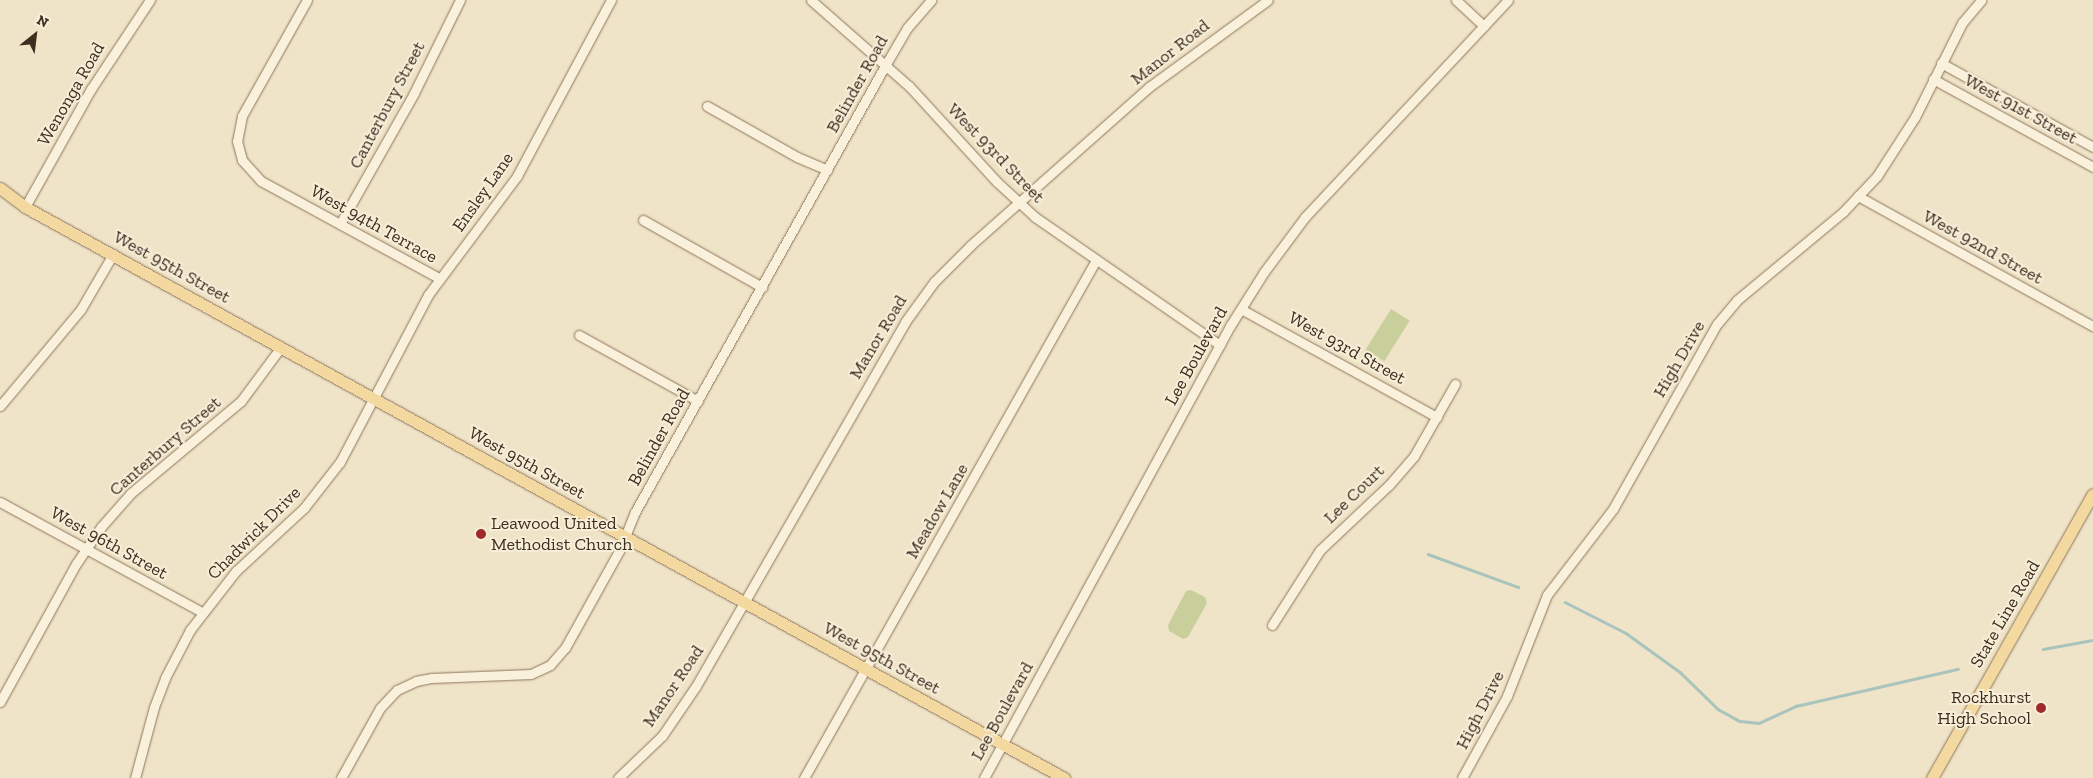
<!DOCTYPE html>
<html>
<head>
<meta charset="utf-8">
<style>
  body { margin:0 }
  #map { position:relative; width:2093px; height:778px; overflow:hidden; background:#f0e4c8; font-family:"Zilla Slab",serif }
  div>[style] { position:absolute }
  .green>* { inset:0; background:#c9cf9b; transform-origin:0 0 }
  .stream>* { height:2.5px; margin:-1.25px; padding:0 1.25px; transform-origin:1.25px; border-radius:1.25px; background:#a9c4bc }
  .roads { filter:drop-shadow(0 0 1px #8d765c) drop-shadow(0 0 1px #8d765c) }
  .minor>* { height:9px; margin:-4.5px; padding:0 4.5px; transform-origin:4.5px; border-radius:4.5px; background:#faf1dc }
  .major>* { height:11px; margin:-5.5px; padding:0 5.5px; transform-origin:5.5px; border-radius:5.5px; background:#f3d9a0 }
  .dots>* { width:14px; height:14px; translate:-50% -50%; box-sizing:border-box; border:2px solid #f7eed8; border-radius:50% }
  span { translate:-50% -50%; white-space:nowrap; text-align:center; line-height:1.15; -webkit-text-stroke:4px #f7eed8; paint-order:stroke }
  .street-label { font-size:18px; color:#3d2e20 }
  .poi-label { font-size:18px; color:#3d2e20 }
  .left { translate:0 -50%; text-align:left }
  .right { translate:-100% -50%; text-align:right }
  .north { position:absolute; left:10px; top:10px; width:50px; height:50px; -webkit-text-stroke:4px #f7eed8; paint-order:stroke; rotate:29deg; font-size:14px; font-weight:700; line-height:20px; text-align:center; color:#3d2e20 }
  .north::after { content:''; display:block; margin:auto; width:18px; height:22px; background:#3d2e20; clip-path:polygon(50% 0,100% 100%,50% 72%,0 100%) }
</style>
</head>
<body>
<div id="map">
  <div class="green">
    <div style="left:1391px;top:309px;width:22px;height:48px;rotate:32deg"></div>
    <div style="clip-path:polygon(1191px 590px,1205px 597px,1207px 603px,1188px 637px,1183px 639px,1169px 631px,1168px 625px,1186px 591px)"></div>
  </div>
  <div class="stream">
    <div style="left:1428px;top:554px;width:96px;rotate:20.1deg"></div>
    <div style="left:1565px;top:602px;width:68px;rotate:26.9deg"></div>
    <div style="left:1626px;top:633px;width:67px;rotate:35.8deg"></div>
    <div style="left:1680px;top:672px;width:53px;rotate:44.2deg"></div>
    <div style="left:1718px;top:709px;width:25px;rotate:29deg"></div>
    <div style="left:1740px;top:721px;width:19px;rotate:6deg"></div>
    <div style="left:1759px;top:723px;width:41px;rotate:-24.7deg"></div>
    <div style="left:1796px;top:706px;width:166px;rotate:-12.9deg"></div>
    <div style="left:2043px;top:649px;width:51px;rotate:-10.2deg"></div>
  </div>
  <div class="roads">
    <div class="minor">
      <div style="left:307px;top:0;width:133px;rotate:119.3deg"></div>
      <div style="left:242px;top:116px;width:25px;rotate:101deg"></div>
      <div style="left:237px;top:141px;width:20px;rotate:75deg"></div>
      <div style="left:242px;top:160px;width:28px;rotate:48deg"></div>
      <div style="left:261px;top:181px;width:203px;rotate:28.6deg"></div>
      <div style="left:811px;top:0;width:130px;rotate:41.3deg"></div>
      <div style="left:909px;top:86px;width:130px;rotate:47.5deg"></div>
      <div style="left:997px;top:182px;width:52px;rotate:42.6deg"></div>
      <div style="left:1035px;top:217px;width:225px;rotate:34.7deg"></div>
      <div style="left:1456px;top:0;width:38px;rotate:43deg"></div>
      <div style="left:1941px;top:63px;width:174px;rotate:28.9deg"></div>
      <div style="left:1933px;top:79px;width:183px;rotate:28.8deg"></div>
      <div style="left:707px;top:106px;width:103px;rotate:29.5deg"></div>
      <div style="left:797px;top:157px;width:33px;rotate:23deg"></div>
      <div style="left:1858px;top:196px;width:269px;rotate:29deg"></div>
      <div style="left:25px;top:207px;width:135px;rotate:-60.8deg"></div>
      <div style="left:91px;top:89px;width:107px;rotate:-56.5deg"></div>
      <div style="left:643px;top:220px;width:137px;rotate:29.4deg"></div>
      <div style="left:340px;top:224px;width:150px;rotate:-60.5deg"></div>
      <div style="left:414px;top:93px;width:104px;rotate:-63.7deg"></div>
      <div style="left:1241px;top:309px;width:224px;rotate:28.9deg"></div>
      <div style="left:579px;top:335px;width:136px;rotate:29deg"></div>
      <div style="left:0;top:406px;width:126px;rotate:-50.1deg"></div>
      <div style="left:81px;top:309px;width:64px;rotate:-59.8deg"></div>
      <div style="left:0;top:502px;width:230px;rotate:28.6deg"></div>
      <div style="left:1272px;top:625px;width:89px;rotate:-57.4deg"></div>
      <div style="left:1320px;top:550px;width:95px;rotate:-43.3deg"></div>
      <div style="left:1389px;top:485px;width:38px;rotate:-49deg"></div>
      <div style="left:1414px;top:456px;width:83px;rotate:-60.3deg"></div>
      <div style="left:0;top:702px;width:158px;rotate:-61.2deg"></div>
      <div style="left:76px;top:564px;width:45px;rotate:-56deg"></div>
      <div style="left:101px;top:527px;width:45px;rotate:-48.6deg"></div>
      <div style="left:131px;top:493px;width:143px;rotate:-39.9deg"></div>
      <div style="left:241px;top:401px;width:67px;rotate:-53.5deg"></div>
      <div style="left:135px;top:778px;width:73px;rotate:-75deg"></div>
      <div style="left:154px;top:707px;width:31px;rotate:-69deg"></div>
      <div style="left:165px;top:678px;width:54px;rotate:-62.5deg"></div>
      <div style="left:190px;top:630px;width:75px;rotate:-52.1deg"></div>
      <div style="left:236px;top:571px;width:93px;rotate:-42.8deg"></div>
      <div style="left:304px;top:508px;width:58px;rotate:-52deg"></div>
      <div style="left:340px;top:462px;width:189px;rotate:-62.2deg"></div>
      <div style="left:428px;top:295px;width:149px;rotate:-53.2deg"></div>
      <div style="left:517px;top:176px;width:200px;rotate:-61.9deg"></div>
      <div style="left:341px;top:778px;width:80px;rotate:-60.9deg"></div>
      <div style="left:380px;top:708px;width:25px;rotate:-47deg"></div>
      <div style="left:397px;top:690px;width:21px;rotate:-25deg"></div>
      <div style="left:416px;top:681px;width:16px;rotate:-11deg"></div>
      <div style="left:432px;top:678px;width:99px;rotate:-2.3deg"></div>
      <div style="left:531px;top:674px;width:21px;rotate:-25deg"></div>
      <div style="left:550px;top:665px;width:23px;rotate:-49deg"></div>
      <div style="left:565px;top:648px;width:111px;rotate:-60.9deg"></div>
      <div style="left:619px;top:551px;width:42px;rotate:-67.7deg"></div>
      <div style="left:635px;top:512px;width:514px;rotate:-60.74deg"></div>
      <div style="left:886px;top:64px;width:42px;rotate:-59.7deg"></div>
      <div style="left:907px;top:28px;width:37px;rotate:-49deg"></div>
      <div style="left:618px;top:778px;width:61px;rotate:-43.7deg"></div>
      <div style="left:662px;top:736px;width:60px;rotate:-55.8deg"></div>
      <div style="left:696px;top:686px;width:420px;rotate:-60.1deg"></div>
      <div style="left:905px;top:322px;width:49px;rotate:-54.1deg"></div>
      <div style="left:934px;top:282px;width:52px;rotate:-45deg"></div>
      <div style="left:971px;top:245px;width:238px;rotate:-41.6deg"></div>
      <div style="left:1149px;top:87px;width:147px;rotate:-36.2deg"></div>
      <div style="left:804px;top:778px;width:595px;rotate:-60.59deg"></div>
      <div style="left:984px;top:778px;width:515px;rotate:-61.44deg"></div>
      <div style="left:1230px;top:326px;width:64px;rotate:-57.8deg"></div>
      <div style="left:1264px;top:272px;width:69px;rotate:-53.3deg"></div>
      <div style="left:1305px;top:217px;width:297px;rotate:-46.9deg"></div>
      <div style="left:1462px;top:778px;width:94px;rotate:-61.2deg"></div>
      <div style="left:1507px;top:696px;width:109px;rotate:-68.4deg"></div>
      <div style="left:1547px;top:595px;width:108px;rotate:-52.5deg"></div>
      <div style="left:1613px;top:509px;width:212px;rotate:-60.7deg"></div>
      <div style="left:1717px;top:324px;width:31px;rotate:-50deg"></div>
      <div style="left:1737px;top:300px;width:138px;rotate:-39.7deg"></div>
      <div style="left:1843px;top:212px;width:50px;rotate:-46.6deg"></div>
      <div style="left:1877px;top:176px;width:70px;rotate:-57.2deg"></div>
      <div style="left:1915px;top:117px;width:105px;rotate:-63.4deg"></div>
      <div style="left:1962px;top:23px;width:30px;rotate:-50deg"></div>
    </div>
    <div class="major">
      <div style="left:0;top:188px;width:31px;rotate:37deg"></div>
      <div style="left:25px;top:207px;width:1186px;rotate:28.79deg"></div>
      <div style="left:1932px;top:778px;width:326px;rotate:-60.5deg"></div>
    </div>
  </div>
  <div class="dots">
    <div style="left:481px;top:534px;background:#9e2a2b"></div>
    <div style="left:2041px;top:708px;background:#9e2a2b"></div>
  </div>
  <div class="street-label">
    <span style="left:1170px;top:52px;rotate:-38deg">Manor Road</span>
    <span style="left:857px;top:84px;rotate:-61deg">Belinder Road</span>
    <span style="left:71px;top:94px;rotate:-60deg">Wenonga Road</span>
    <span style="left:387px;top:105px;rotate:-62deg">Canterbury Street</span>
    <span style="left:2021px;top:109px;rotate:29deg">West 91st Street</span>
    <span style="left:996px;top:153px;rotate:46deg">West 93rd Street</span>
    <span style="left:483px;top:192px;rotate:-55deg">Ensley Lane</span>
    <span style="left:374px;top:224px;rotate:29deg">West 94th Terrace</span>
    <span style="left:1983px;top:247px;rotate:29deg">West 92nd Street</span>
    <span style="left:172px;top:267px;rotate:29deg">West 95th Street</span>
    <span style="left:878px;top:337px;rotate:-59deg">Manor Road</span>
    <span style="left:1347px;top:348px;rotate:29deg">West 93rd Street</span>
    <span style="left:1196px;top:356px;rotate:-61deg">Lee Boulevard</span>
    <span style="left:1679px;top:359px;rotate:-60deg">High Drive</span>
    <span style="left:659px;top:437px;rotate:-61deg">Belinder Road</span>
    <span style="left:165px;top:446px;rotate:-41deg">Canterbury Street</span>
    <span style="left:527px;top:463px;rotate:29deg">West 95th Street</span>
    <span style="left:1354px;top:494px;rotate:-44deg">Lee Court</span>
    <span style="left:937px;top:511px;rotate:-60deg">Meadow Lane</span>
    <span style="left:254px;top:533px;rotate:-45deg">Chadwick Drive</span>
    <span style="left:109px;top:543px;rotate:29deg">West 96th Street</span>
    <span style="left:2005px;top:614px;rotate:-60deg">State Line Road</span>
    <span style="left:882px;top:658px;rotate:29deg">West 95th Street</span>
    <span style="left:673px;top:686px;rotate:-56deg">Manor Road</span>
    <span style="left:1480px;top:710px;rotate:-63deg">High Drive</span>
    <span style="left:1002px;top:711px;rotate:-61deg">Lee Boulevard</span>
  </div>
  <div class="poi-label">
    <span class="left" style="left:491px;top:534px">Leawood United<br>Methodist Church</span>
    <span class="right" style="left:2031px;top:708px">Rockhurst<br>High School</span>
  </div>
  <div class="north">N</div>
</div>
</body>
</html>
